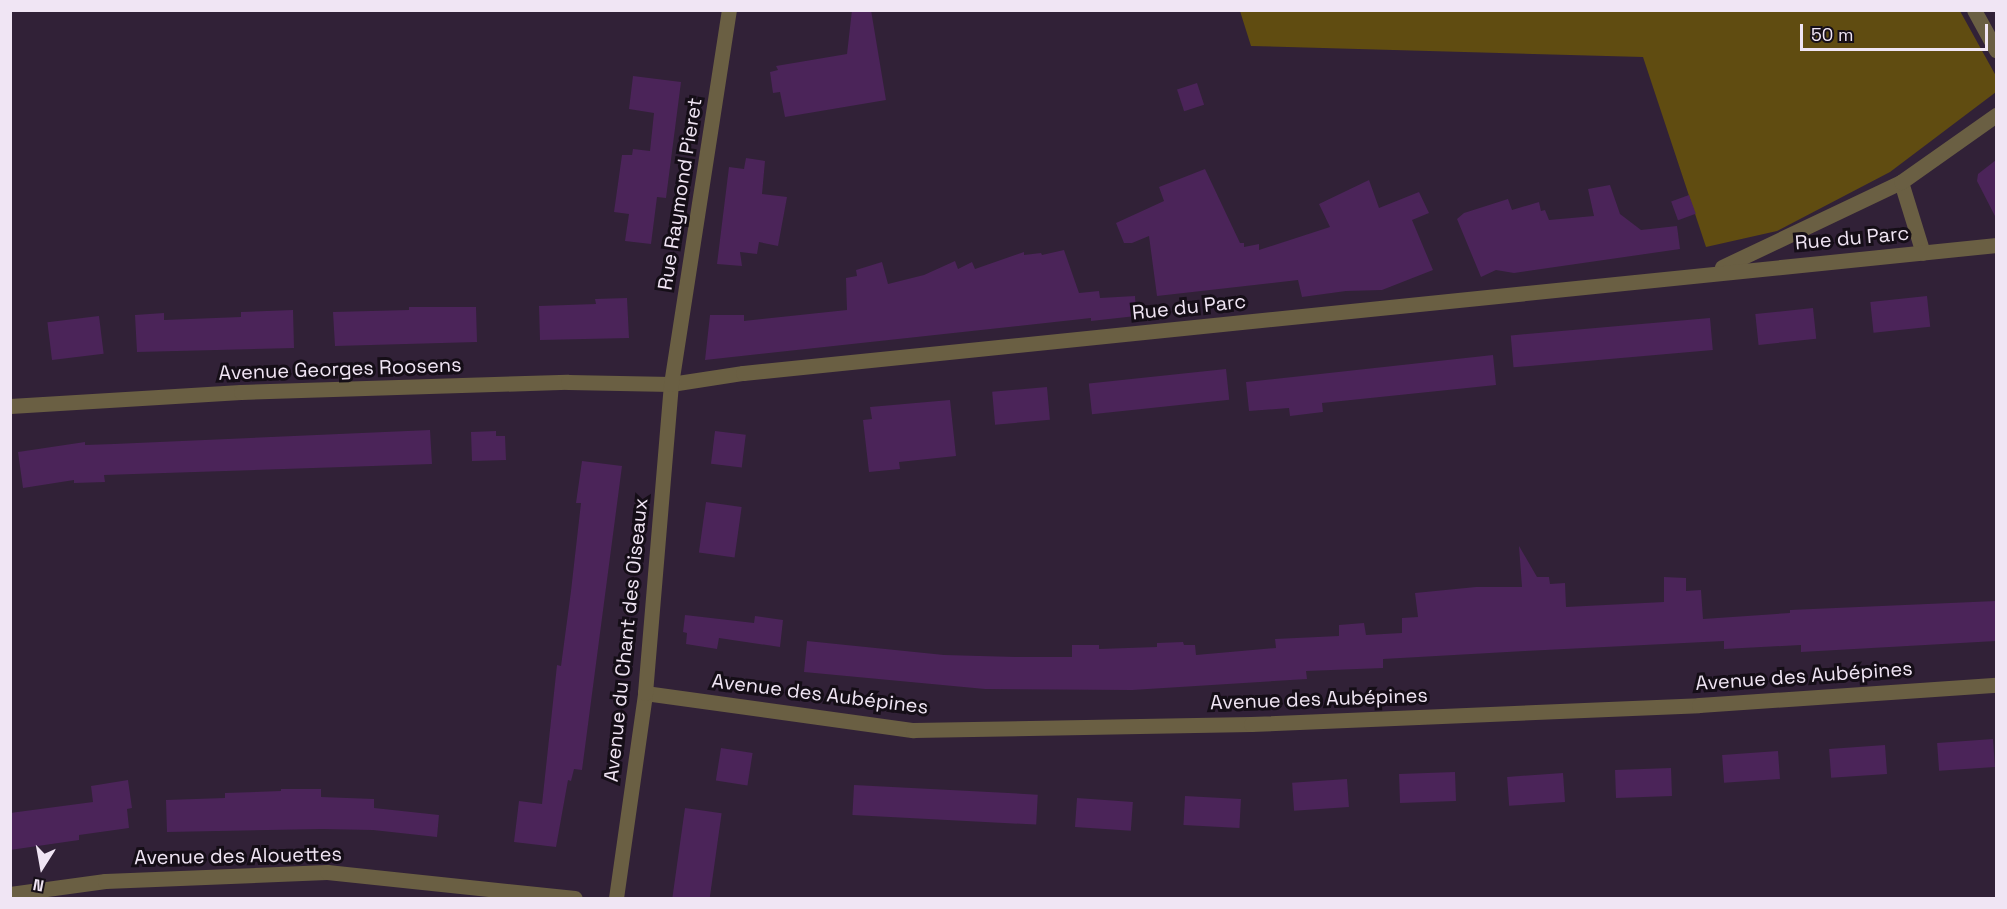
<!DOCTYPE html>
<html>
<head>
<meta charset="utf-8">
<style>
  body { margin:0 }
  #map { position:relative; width:2007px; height:909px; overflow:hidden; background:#312137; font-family:"Space Grotesk",sans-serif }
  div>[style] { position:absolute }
  .forest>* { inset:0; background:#604c11 }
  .building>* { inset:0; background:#4b2459; transform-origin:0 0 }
  .street>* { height:15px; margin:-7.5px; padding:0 7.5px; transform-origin:7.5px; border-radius:7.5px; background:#6a5f43 }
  span { translate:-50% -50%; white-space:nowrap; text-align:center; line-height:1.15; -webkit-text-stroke:6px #150e17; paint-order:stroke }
  .street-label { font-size:20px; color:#f0e5f4 }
  .frame { position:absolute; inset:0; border:12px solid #f0e5f4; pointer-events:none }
  .north { position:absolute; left:12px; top:837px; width:60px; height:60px; -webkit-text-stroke:4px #150e17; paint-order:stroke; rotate:191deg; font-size:16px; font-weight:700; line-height:24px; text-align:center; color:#f0e5f4 }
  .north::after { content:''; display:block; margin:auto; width:21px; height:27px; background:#f0e5f4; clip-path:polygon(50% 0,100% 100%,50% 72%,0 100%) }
  .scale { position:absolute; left:1800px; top:24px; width:188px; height:27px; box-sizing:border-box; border:3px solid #f0e5f4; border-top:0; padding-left:8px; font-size:18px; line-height:21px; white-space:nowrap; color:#f0e5f4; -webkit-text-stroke:4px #150e17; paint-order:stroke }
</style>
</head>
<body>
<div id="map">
  <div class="forest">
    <div style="clip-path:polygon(1240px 11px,1960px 11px,1996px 76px,1996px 92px,1890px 172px,1777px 231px,1706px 247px,1643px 57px,1251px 46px)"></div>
  </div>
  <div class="building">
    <div style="clip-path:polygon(852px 10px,871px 10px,886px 100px,785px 117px,780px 92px,773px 93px,770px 72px,778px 70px,776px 66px,847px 54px)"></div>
    <div style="clip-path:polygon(633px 76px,681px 82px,666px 198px,657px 197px,651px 244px,625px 241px,629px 214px,614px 212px,622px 155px,632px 155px,633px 149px,650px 151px,654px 113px,629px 109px)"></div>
    <div style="left:1197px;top:83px;width:23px;height:21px;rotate:72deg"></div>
    <div style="clip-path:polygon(746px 158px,765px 161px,762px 194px,787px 197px,778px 246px,759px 242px,757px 254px,740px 252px,742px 266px,717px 264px,729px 167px,744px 169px)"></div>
    <div style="clip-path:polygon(1996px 160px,1996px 218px,1977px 181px,1978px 174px)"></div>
    <div style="clip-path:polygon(1205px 169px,1240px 243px,1244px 243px,1244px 247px,1259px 244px,1259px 250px,1330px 227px,1319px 204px,1369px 180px,1379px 208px,1419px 192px,1429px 213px,1412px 220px,1433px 270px,1382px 290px,1346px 291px,1302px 297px,1298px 280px,1157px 296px,1149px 236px,1132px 243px,1124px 243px,1116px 223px,1164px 201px,1159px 187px)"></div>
    <div style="clip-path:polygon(1610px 185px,1620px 214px,1641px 230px,1677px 226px,1680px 249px,1514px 273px,1496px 270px,1481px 277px,1457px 219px,1464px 213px,1508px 199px,1512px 210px,1539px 202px,1541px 211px,1545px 210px,1549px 220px,1594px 216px,1588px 189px)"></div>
    <div style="left:1689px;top:195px;width:20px;height:19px;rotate:70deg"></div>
    <div style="clip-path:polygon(1064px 250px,1079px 293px,1099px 291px,1100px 298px,1135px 296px,1136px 316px,1091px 321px,1091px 318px,705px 360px,710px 315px,744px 315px,744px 321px,847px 310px,846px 278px,857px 276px,856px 270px,882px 262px,888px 284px,924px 275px,955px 261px,958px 269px,972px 262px,975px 269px,1024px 252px,1024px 255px,1041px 253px,1042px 255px)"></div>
    <div style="left:1927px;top:296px;width:31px;height:57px;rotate:84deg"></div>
    <div style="clip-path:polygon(627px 298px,629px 338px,540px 340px,539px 306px,596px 304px,595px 299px)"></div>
    <div style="clip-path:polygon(409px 307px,476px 307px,477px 342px,335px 346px,333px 312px,409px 310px)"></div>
    <div style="left:1813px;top:308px;width:31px;height:58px;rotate:84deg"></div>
    <div style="clip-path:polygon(293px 310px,294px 348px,137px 352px,135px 315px,164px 313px,164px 320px,241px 317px,241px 312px)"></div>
    <div style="left:99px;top:316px;width:38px;height:52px;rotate:83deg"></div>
    <div style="left:1710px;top:318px;width:32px;height:200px;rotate:85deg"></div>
    <div style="clip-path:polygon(1493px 355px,1496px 385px,1322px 403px,1323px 412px,1290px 416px,1289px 408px,1249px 411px,1246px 382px)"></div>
    <div style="left:1226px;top:369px;width:31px;height:138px;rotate:84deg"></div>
    <div style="left:1047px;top:387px;width:33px;height:55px;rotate:85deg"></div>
    <div style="clip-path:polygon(950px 400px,956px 456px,899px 462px,900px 469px,869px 472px,863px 420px,872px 419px,870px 407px)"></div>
    <div style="clip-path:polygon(430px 430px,432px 464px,104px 475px,105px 482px,74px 483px,74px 480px,23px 488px,18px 452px,85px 442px,85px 445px,114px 444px)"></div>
    <div style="clip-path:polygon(496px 431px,496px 436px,505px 436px,506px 460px,472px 461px,471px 432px)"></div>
    <div style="left:715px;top:431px;width:31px;height:33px;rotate:7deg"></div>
    <div style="clip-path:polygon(582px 461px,622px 466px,582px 770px,574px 769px,571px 781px,568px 780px,556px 847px,514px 842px,519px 801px,542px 804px,557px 665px,561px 666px,571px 591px,581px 503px,576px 503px)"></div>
    <div style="left:706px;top:502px;width:36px;height:51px;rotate:8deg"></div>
    <div style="clip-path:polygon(1519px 546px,1537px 577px,1549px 577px,1550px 584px,1565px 583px,1566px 607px,1664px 602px,1664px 577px,1686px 578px,1686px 591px,1701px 590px,1703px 619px,1790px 613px,1790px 610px,1996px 601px,1996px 641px,1801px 652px,1801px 645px,1724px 649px,1724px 641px,1525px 651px,1383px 659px,1383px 668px,1306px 671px,1307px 679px,1132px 690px,985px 689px,804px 672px,807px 641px,944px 655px,1016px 657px,1072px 657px,1072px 645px,1099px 645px,1099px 649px,1157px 647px,1157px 643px,1183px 642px,1184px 645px,1195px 645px,1196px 655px,1276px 648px,1275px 639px,1339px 636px,1339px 625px,1364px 623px,1366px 635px,1402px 633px,1402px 618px,1418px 617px,1415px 593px,1476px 587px,1522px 587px)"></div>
    <div style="clip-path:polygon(685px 615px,754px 623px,755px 616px,783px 620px,780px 647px,719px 638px,717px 649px,686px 644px,687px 633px,683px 632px)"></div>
    <div style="left:1993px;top:739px;width:28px;height:56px;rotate:86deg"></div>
    <div style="left:1885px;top:745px;width:29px;height:56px;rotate:86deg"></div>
    <div style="left:721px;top:748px;width:32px;height:33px;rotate:9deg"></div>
    <div style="left:1778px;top:751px;width:28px;height:56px;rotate:86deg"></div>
    <div style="left:1671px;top:768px;width:28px;height:56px;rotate:88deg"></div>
    <div style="left:1455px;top:772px;width:29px;height:56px;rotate:88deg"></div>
    <div style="left:1563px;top:773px;width:29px;height:56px;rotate:86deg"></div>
    <div style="left:1347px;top:779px;width:28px;height:55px;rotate:86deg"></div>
    <div style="clip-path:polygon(128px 780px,132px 808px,127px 809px,129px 828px,79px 835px,79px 840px,10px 850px,10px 813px,93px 802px,91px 786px)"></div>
    <div style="left:854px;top:785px;width:184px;height:30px;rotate:3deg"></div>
    <div style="clip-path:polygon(281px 789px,321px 789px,321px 797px,374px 799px,374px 808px,439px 815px,437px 837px,373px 830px,322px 829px,167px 832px,166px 800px,225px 798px,225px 793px,281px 791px)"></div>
    <div style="left:1185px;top:796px;width:56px;height:29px;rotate:3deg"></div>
    <div style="left:1077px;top:798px;width:56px;height:29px;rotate:4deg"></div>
    <div style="left:685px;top:808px;width:37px;height:91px;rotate:8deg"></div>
  </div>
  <div class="street">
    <div style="left:1974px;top:10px;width:46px;rotate:61.2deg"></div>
    <div style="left:1901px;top:182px;width:74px;rotate:72.8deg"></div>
    <div style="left:1722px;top:267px;width:198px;rotate:-25.4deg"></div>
    <div style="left:1901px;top:182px;width:116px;rotate:-35.2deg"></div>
    <div style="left:10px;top:406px;width:231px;rotate:-3.5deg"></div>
    <div style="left:241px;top:392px;width:327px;rotate:-1.8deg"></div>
    <div style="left:568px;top:382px;width:103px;rotate:1.1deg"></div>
    <div style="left:671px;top:384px;width:73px;rotate:-8.7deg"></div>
    <div style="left:743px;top:373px;width:1260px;rotate:-5.83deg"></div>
    <div style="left:645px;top:693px;width:271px;rotate:7.9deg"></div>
    <div style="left:913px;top:730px;width:338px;rotate:-1deg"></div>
    <div style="left:1251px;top:724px;width:448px;rotate:-2.4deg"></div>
    <div style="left:1699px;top:705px;width:298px;rotate:-3.9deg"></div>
    <div style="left:10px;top:894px;width:96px;rotate:-7.8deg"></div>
    <div style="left:105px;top:881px;width:222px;rotate:-2.3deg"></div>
    <div style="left:327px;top:872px;width:249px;rotate:6deg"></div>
    <div style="left:616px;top:898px;width:207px;rotate:-81.9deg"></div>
    <div style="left:645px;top:693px;width:310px;rotate:-85.2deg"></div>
    <div style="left:671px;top:384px;width:378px;rotate:-81.2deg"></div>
  </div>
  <div class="street-label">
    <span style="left:680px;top:194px;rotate:-81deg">Rue Raymond Pieret</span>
    <span style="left:1852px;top:238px;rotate:-5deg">Rue du Parc</span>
    <span style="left:1189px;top:307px;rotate:-6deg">Rue du Parc</span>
    <span style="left:340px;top:369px;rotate:-2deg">Avenue Georges Roosens</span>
    <span style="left:626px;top:640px;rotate:-84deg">Avenue du Chant des Oiseaux</span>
    <span style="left:1804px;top:676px;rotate:-4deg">Avenue des Aubépines</span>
    <span style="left:820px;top:694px;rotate:7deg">Avenue des Aubépines</span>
    <span style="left:1319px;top:699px;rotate:-2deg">Avenue des Aubépines</span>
    <span style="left:238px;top:856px;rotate:-1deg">Avenue des Alouettes</span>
  </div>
  <div class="frame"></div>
  <div class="north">N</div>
  <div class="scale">50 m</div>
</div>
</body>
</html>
